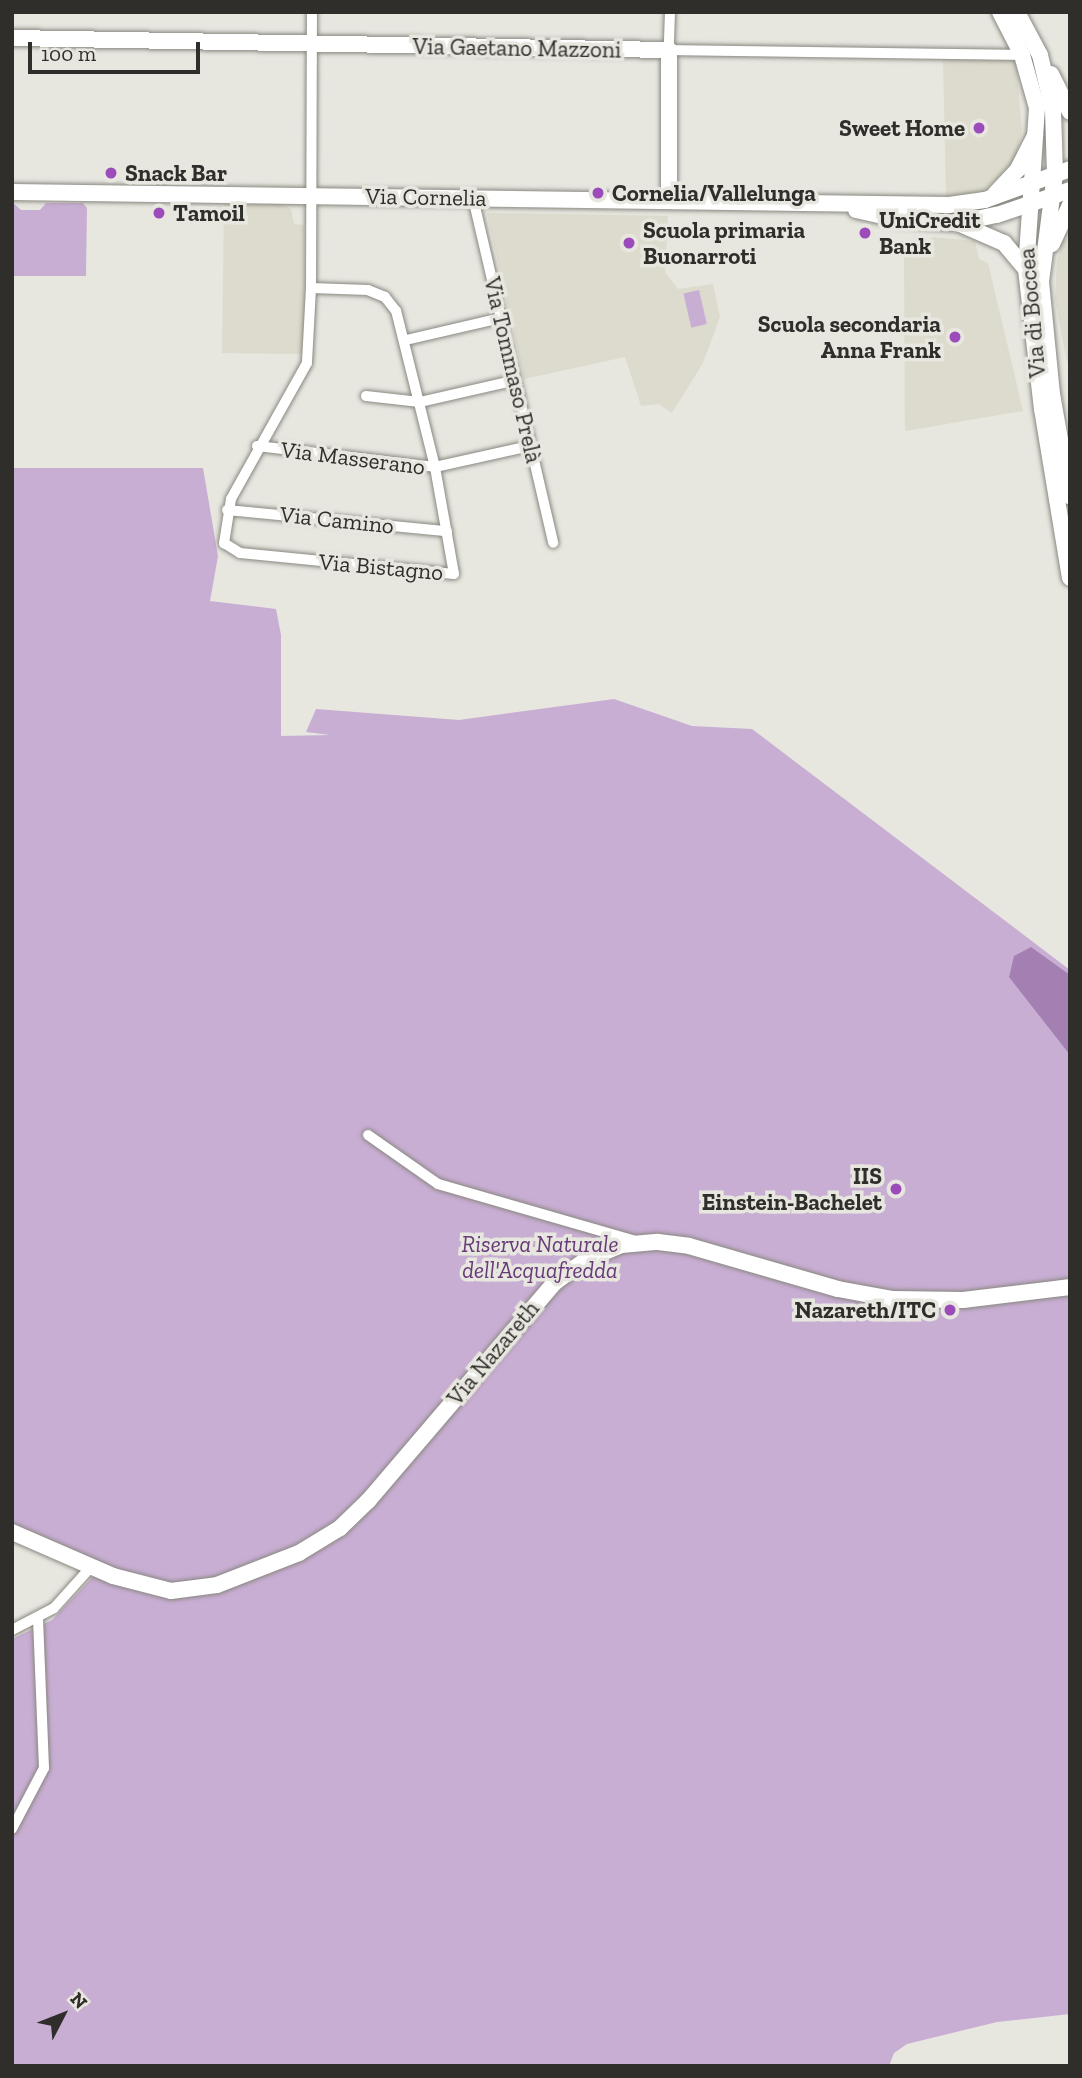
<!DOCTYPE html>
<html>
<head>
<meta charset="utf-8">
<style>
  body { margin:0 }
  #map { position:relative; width:1082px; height:2078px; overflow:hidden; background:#e7e6df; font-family:"Zilla Slab",serif }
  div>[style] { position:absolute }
  .built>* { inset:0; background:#dddbcd }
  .green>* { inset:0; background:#c9aed4; transform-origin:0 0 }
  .water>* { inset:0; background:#a380b1 }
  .roads { filter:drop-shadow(0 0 2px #898881) drop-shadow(0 0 2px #898881) }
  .street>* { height:10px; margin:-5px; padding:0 5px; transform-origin:5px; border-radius:5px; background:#fff }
  .secondary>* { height:16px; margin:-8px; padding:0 8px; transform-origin:8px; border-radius:8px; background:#fff }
  .dots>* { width:19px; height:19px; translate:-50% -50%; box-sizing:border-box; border:4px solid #e7e6df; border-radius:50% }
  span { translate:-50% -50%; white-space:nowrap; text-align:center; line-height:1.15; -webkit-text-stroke:7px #e7e6df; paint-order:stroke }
  .street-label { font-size:23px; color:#2f2e2b }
  .poi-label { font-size:23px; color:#2f2e2b; font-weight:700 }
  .right { translate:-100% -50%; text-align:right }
  .left { translate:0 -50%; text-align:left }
  .park-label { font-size:23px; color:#673a78; font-style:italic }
  .frame { position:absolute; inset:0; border:14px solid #2f2e2b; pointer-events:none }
  .north { position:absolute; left:28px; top:1980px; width:70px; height:70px; -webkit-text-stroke:5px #e7e6df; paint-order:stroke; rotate:48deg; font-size:19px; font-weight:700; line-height:28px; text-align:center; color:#2f2e2b }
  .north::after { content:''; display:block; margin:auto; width:24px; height:32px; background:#2f2e2b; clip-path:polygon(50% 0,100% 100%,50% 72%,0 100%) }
  .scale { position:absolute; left:28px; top:42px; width:172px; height:32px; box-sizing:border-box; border:4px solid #2f2e2b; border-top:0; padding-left:9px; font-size:21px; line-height:24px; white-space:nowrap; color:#2f2e2b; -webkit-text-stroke:5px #e7e6df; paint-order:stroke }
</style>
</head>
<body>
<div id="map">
  <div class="built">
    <div style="clip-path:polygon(943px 59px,1016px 60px,1022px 131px,1015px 161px,980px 194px,946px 197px)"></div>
    <div style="clip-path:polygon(279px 203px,291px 209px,294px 224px,304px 225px,305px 354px,222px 353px,224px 204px)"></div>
    <div style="clip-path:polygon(487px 213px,668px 216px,665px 272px,678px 289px,713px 284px,720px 317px,703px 363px,672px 413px,659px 404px,641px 406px,625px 357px,524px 379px)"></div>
    <div style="clip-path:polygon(1070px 220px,1070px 361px,1067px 362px,1055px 300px,1057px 261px)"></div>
    <div style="clip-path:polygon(932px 237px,975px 241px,979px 259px,988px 263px,1023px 411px,905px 431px,904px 249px,929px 249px)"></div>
  </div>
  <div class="green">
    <div style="clip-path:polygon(12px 202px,21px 210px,40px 210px,46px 203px,83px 203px,87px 208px,86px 276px,12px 276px)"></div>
    <div style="left:699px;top:290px;width:35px;height:16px;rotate:77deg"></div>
    <div style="clip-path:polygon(12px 468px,203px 468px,218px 556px,210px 601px,276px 609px,281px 635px,281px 736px,330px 735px,306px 732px,316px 709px,459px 720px,614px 699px,692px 726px,752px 729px,1070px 970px,1070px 2014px,997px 2022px,907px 2044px,894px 2053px,889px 2066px,12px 2066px,12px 1639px,52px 1620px,103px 1566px,12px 1527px)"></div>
  </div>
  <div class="water">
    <div style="clip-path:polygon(1031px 947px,1070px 975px,1070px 1055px,1009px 977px,1014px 956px)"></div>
  </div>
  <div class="roads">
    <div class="street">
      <div style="left:670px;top:12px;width:38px;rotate:92deg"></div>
      <div style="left:669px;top:50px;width:353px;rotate:0.8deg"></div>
      <div style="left:473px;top:198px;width:354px;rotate:76.9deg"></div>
      <div style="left:311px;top:288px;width:75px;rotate:93.1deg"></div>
      <div style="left:307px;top:363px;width:156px;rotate:119.2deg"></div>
      <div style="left:231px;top:499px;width:45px;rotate:99deg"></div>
      <div style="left:224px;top:543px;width:19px;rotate:32deg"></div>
      <div style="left:240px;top:553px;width:215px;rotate:5.6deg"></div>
      <div style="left:454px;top:574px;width:109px;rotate:-100.1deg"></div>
      <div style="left:435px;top:467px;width:161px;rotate:-104deg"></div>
      <div style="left:396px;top:311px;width:18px;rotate:-128deg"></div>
      <div style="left:385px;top:297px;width:18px;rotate:-158deg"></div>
      <div style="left:368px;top:290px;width:57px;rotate:-178deg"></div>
      <div style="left:311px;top:288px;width:276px;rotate:-89.8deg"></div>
      <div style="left:406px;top:340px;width:98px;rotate:-13deg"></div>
      <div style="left:366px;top:396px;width:54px;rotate:6.3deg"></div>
      <div style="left:420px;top:402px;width:98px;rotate:-12.9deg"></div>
      <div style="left:257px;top:446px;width:179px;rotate:6.7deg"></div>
      <div style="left:435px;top:467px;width:97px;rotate:-12.5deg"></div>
      <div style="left:227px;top:510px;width:221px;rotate:5.5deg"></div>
      <div style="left:368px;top:1135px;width:85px;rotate:35deg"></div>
      <div style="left:438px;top:1184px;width:202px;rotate:16.1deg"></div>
      <div style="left:12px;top:1630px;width:47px;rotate:-27.6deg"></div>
      <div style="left:54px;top:1608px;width:55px;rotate:-47.9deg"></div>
      <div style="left:12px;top:1829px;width:69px;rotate:-62.3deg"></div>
      <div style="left:44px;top:1768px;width:148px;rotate:-92.3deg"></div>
    </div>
    <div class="secondary">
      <div style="left:1000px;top:12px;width:48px;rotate:62.9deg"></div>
      <div style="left:1022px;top:55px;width:55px;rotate:74.2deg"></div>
      <div style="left:1037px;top:108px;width:161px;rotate:93.9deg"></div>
      <div style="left:1026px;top:269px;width:141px;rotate:83.5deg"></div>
      <div style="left:1042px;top:409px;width:171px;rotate:80.6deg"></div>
      <div style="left:1017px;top:12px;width:49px;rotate:61.9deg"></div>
      <div style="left:1040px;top:55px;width:57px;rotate:76.7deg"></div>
      <div style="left:1053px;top:110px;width:64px;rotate:88.2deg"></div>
      <div style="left:1055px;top:174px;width:109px;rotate:97.4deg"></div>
      <div style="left:1041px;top:282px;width:113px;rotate:84.4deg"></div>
      <div style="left:1052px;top:394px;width:104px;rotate:80deg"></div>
      <div style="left:12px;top:38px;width:657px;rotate:1.05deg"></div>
      <div style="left:669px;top:50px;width:150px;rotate:90deg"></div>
      <div style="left:1051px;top:74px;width:42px;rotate:63.4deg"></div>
      <div style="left:12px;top:192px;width:937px;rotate:0.79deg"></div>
      <div style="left:949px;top:205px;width:36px;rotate:-8deg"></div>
      <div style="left:985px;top:200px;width:90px;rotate:-20deg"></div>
      <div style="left:995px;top:194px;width:34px;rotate:-47deg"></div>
      <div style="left:1018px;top:169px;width:38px;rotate:-63deg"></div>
      <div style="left:856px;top:210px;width:41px;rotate:12.7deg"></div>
      <div style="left:896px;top:219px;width:62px;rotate:3.7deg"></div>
      <div style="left:958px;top:223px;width:40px;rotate:-12deg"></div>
      <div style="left:997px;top:215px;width:77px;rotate:-18.9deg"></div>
      <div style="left:960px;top:224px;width:48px;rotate:23.4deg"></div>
      <div style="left:1004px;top:243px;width:34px;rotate:50deg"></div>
      <div style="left:1052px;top:244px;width:43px;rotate:-65.2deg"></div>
      <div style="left:12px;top:1532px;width:110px;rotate:23.5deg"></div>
      <div style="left:113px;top:1576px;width:60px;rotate:14.5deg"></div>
      <div style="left:171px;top:1591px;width:46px;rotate:-7.4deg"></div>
      <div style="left:217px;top:1585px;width:88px;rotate:-21.3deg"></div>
      <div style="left:299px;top:1553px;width:48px;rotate:-31.4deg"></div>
      <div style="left:340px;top:1528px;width:39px;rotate:-44deg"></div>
      <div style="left:368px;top:1501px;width:287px;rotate:-49.5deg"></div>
      <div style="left:554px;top:1283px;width:39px;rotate:-36deg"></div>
      <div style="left:586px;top:1260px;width:38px;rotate:-23deg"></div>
      <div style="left:621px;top:1245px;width:37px;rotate:-5deg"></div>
      <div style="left:658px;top:1242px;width:31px;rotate:7deg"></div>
      <div style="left:689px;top:1246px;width:155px;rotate:16.1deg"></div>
      <div style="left:838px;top:1289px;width:56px;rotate:10.3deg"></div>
      <div style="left:893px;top:1299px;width:70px;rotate:0.8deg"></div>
      <div style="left:963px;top:1300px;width:108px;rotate:-6.9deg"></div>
    </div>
  </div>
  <div class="dots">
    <div style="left:979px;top:128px;background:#9c4bba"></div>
    <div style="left:111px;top:173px;background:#9c4bba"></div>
    <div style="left:598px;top:193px;background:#9c4bba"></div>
    <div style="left:159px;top:213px;background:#9c4bba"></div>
    <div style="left:865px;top:233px;background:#9c4bba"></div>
    <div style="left:629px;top:243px;background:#9c4bba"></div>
    <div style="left:955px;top:337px;background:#9c4bba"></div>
    <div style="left:896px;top:1189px;background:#9c4bba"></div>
    <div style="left:950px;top:1310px;background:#9c4bba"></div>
  </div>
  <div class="street-label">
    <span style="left:517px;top:48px;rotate:1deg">Via Gaetano Mazzoni</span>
    <span style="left:426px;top:197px;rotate:1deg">Via Cornelia</span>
    <span style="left:1032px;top:313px;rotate:-95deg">Via di Boccea</span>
    <span style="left:513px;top:370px;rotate:77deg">Via Tommaso Prelà</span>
    <span style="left:353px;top:458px;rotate:7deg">Via Masserano</span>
    <span style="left:337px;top:520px;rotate:6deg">Via Camino</span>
    <span style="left:381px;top:567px;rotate:5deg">Via Bistagno</span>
    <span style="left:493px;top:1353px;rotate:-50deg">Via Nazareth</span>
  </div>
  <div class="poi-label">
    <span class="right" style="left:965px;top:128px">Sweet Home</span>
    <span class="left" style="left:125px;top:173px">Snack Bar</span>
    <span class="left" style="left:612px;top:193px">Cornelia/Vallelunga</span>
    <span class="left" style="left:173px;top:213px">Tamoil</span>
    <span class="left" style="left:879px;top:233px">UniCredit<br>Bank</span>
    <span class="left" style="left:643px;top:243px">Scuola primaria<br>Buonarroti</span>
    <span class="right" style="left:941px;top:337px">Scuola secondaria<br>Anna Frank</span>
    <span class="right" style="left:882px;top:1189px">IIS<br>Einstein-Bachelet</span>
    <span class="right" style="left:936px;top:1310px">Nazareth/ITC</span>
  </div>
  <div class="park-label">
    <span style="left:540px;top:1257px">Riserva Naturale<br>dell'Acquafredda</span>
  </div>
  <div class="frame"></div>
  <div class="north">N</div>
  <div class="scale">100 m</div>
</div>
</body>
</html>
